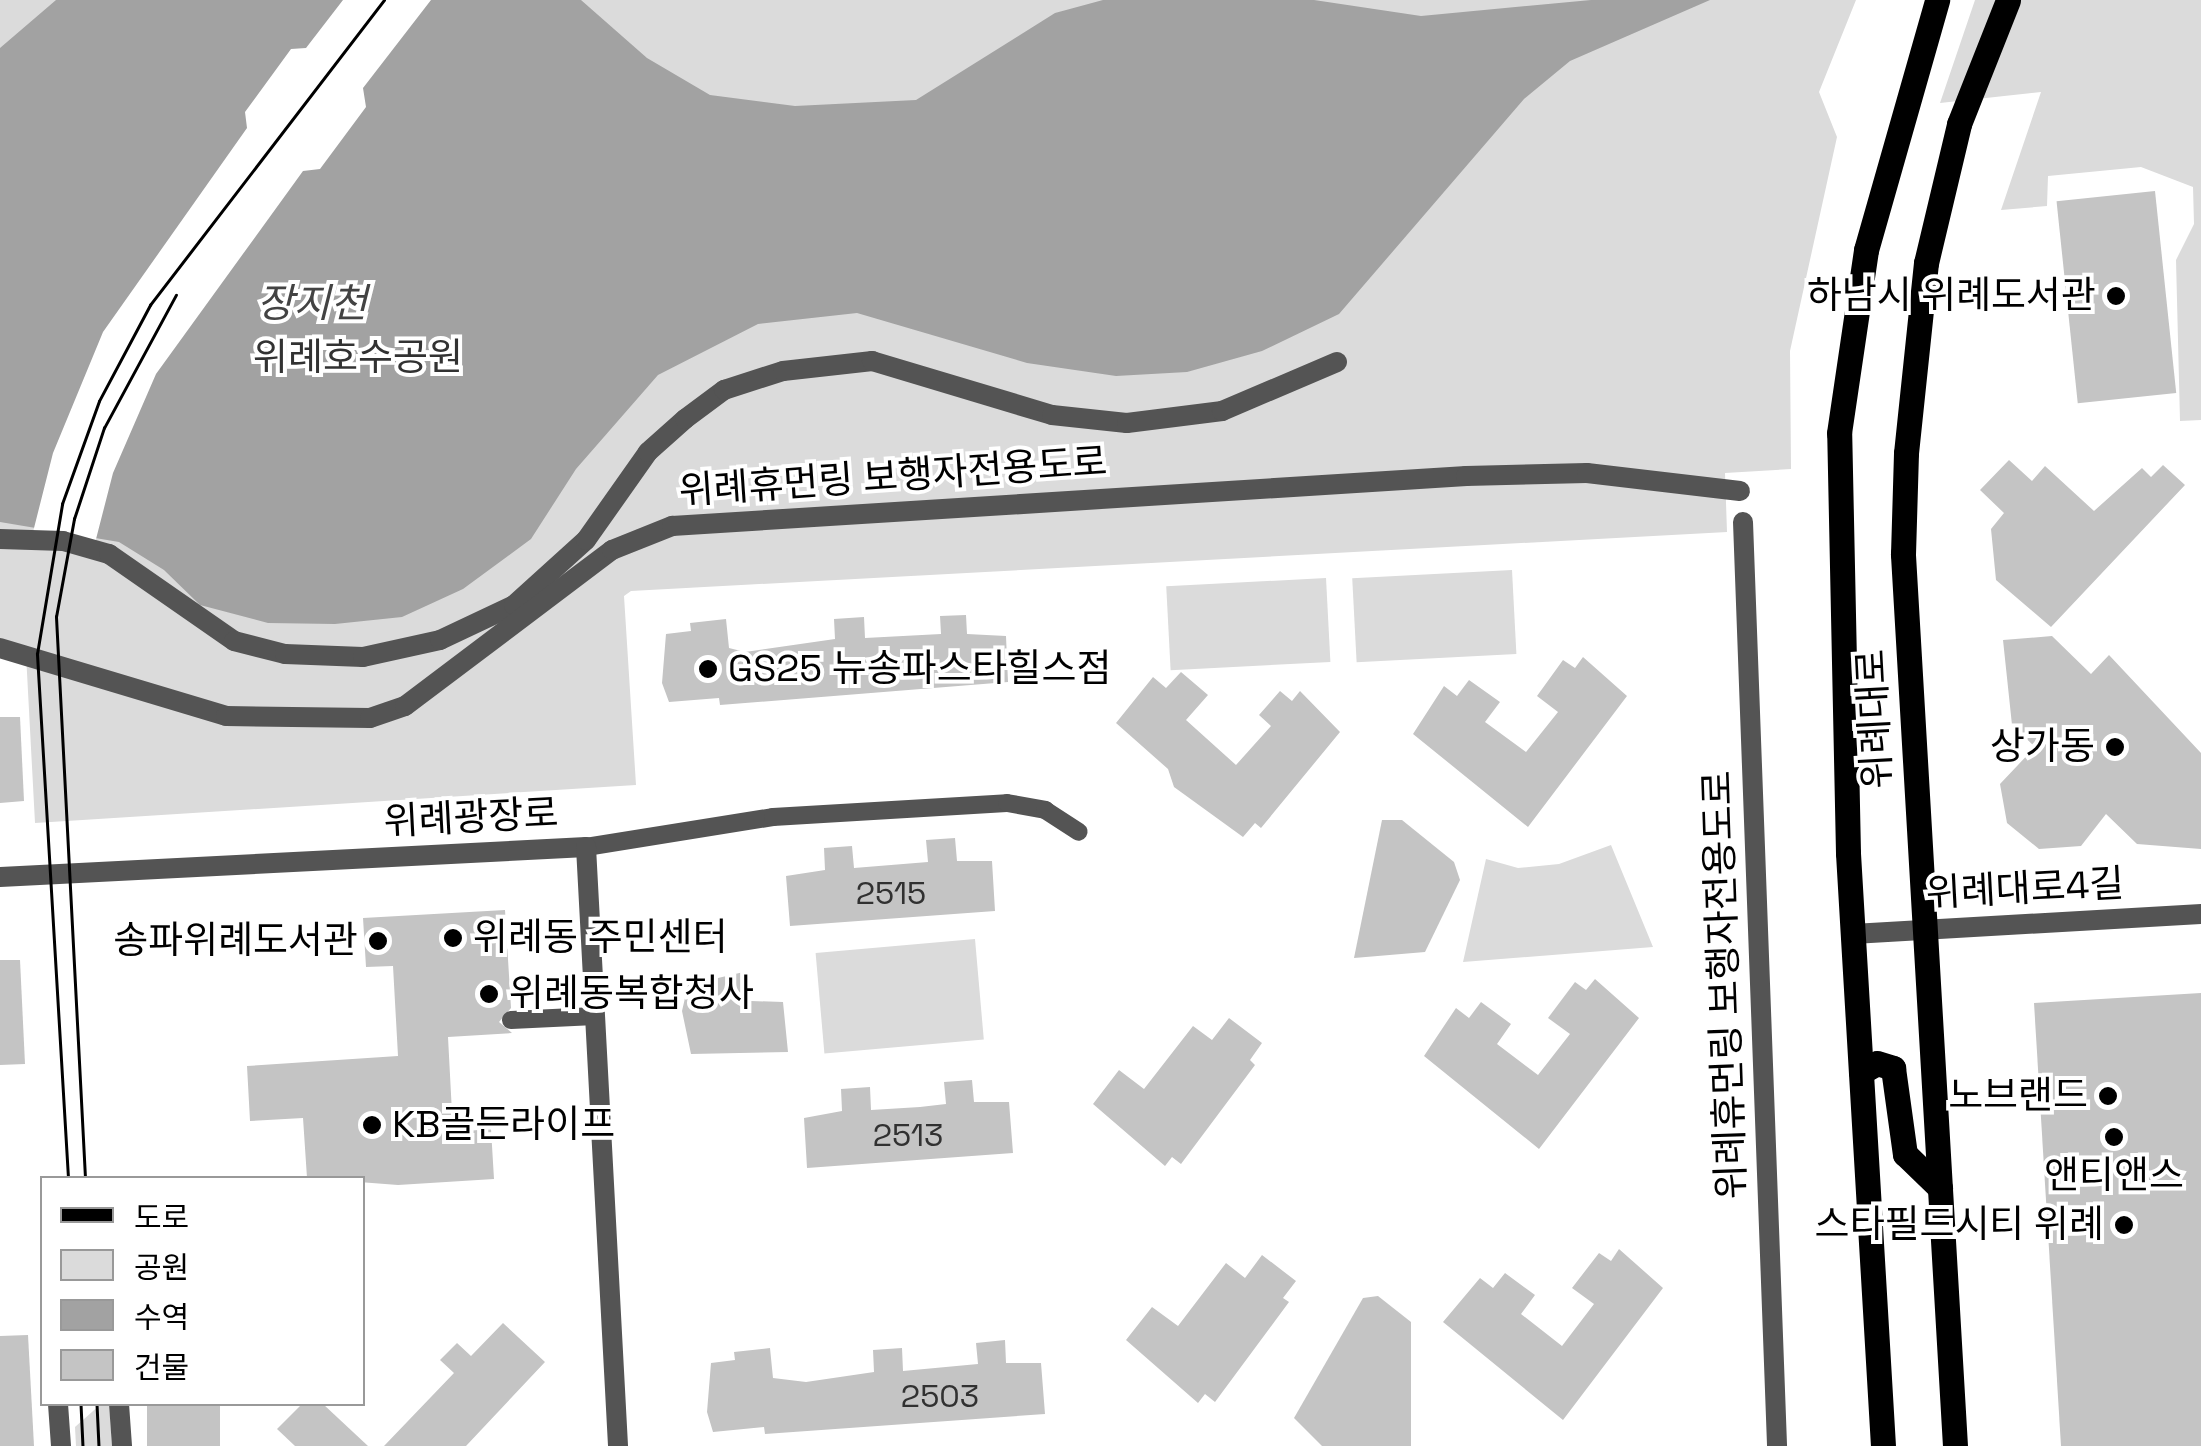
<!DOCTYPE html>
<html>
<head>
<meta charset="utf-8">
<style>
  body { margin:0 }
  #map { position:relative; width:2201px; height:1446px; overflow:hidden; background:#fff; font-family:"Space Grotesk","Noto Sans KR",sans-serif }
  div>[style] { position:absolute }
  .green>* { inset:0; background:#dbdbdb; transform-origin:0 0 }
  .water>* { inset:0; background:#a2a2a2 }
  .pier>* { inset:0; background:#fff }
  .building>* { inset:0; background:#c4c4c4; transform-origin:0 0 }
  .service>* { height:18px; margin:-9px; padding:0 9px; transform-origin:9px; border-radius:9px; background:#545454 }
  .pedestrian>* { height:20px; margin:-10px; padding:0 10px; transform-origin:10px; border-radius:10px; background:#545454 }
  .minor>* { height:20px; margin:-10px; padding:0 10px; transform-origin:10px; border-radius:10px; background:#545454 }
  .tertiary>* { height:20px; margin:-10px; padding:0 10px; transform-origin:10px; border-radius:10px; background:#545454 }
  .primary>* { height:25px; margin:-12.5px; padding:0 12.5px; transform-origin:12.5px; border-radius:12.5px; background:#000 }
  .tram>* { height:2.5px; margin:-1.25px; padding:0 1.25px; transform-origin:1.25px; border-radius:1.25px; background:#000 }
  .dots>* { width:28px; height:28px; translate:-50% -50%; box-sizing:border-box; border:5px solid #fff; border-radius:50% }
  span { translate:-50% -50%; white-space:nowrap; text-align:center; line-height:1.15; -webkit-text-stroke:8px #fff; paint-order:stroke }
  .number-label { font-size:32px; color:#313131 }
  .number-label span { -webkit-text-stroke-width:0 }
  .poi-label { font-size:38px; color:#000 }
  .right { translate:-100% -50%; text-align:right }
  .left { translate:0 -50%; text-align:left }
  .park-label { font-size:38px; color:#323232 }
  .street-label { font-size:38px; color:#000 }
  .water-label { font-size:40px; color:#434343; font-style:italic }
  .legend { position:absolute; left:40px; top:1176px; width:325px; height:230px; box-sizing:border-box; background:#fff; border:2px solid #999; margin:0; padding:12px 18px; list-style:none; font-size:30px; color:#000 }
  .legend li { display:flex; align-items:center; gap:20px; height:50px }
  .legend b { width:50px; border:2px solid #999 }
</style>
</head>
<body>
<div id="map">
  <div class="green">
    <div style="clip-path:polygon(0 0,1856px 0,1819px 92px,1837px 137px,1790px 351px,1791px 469px,1725px 473px,1727px 532px,631px 591px,624px 596px,636px 785px,35px 823px,26px 654px,0 655px)"></div>
    <div style="clip-path:polygon(1975px 0,2201px 0,2201px 420px,2180px 421px,2176px 260px,2194px 224px,2193px 187px,2141px 167px,2048px 176px,2047px 206px,2001px 210px,2041px 92px,1940px 103px)"></div>
    <div style="left:1512px;top:570px;width:84px;height:160px;rotate:87deg"></div>
    <div style="left:1326px;top:578px;width:84px;height:160px;rotate:87deg"></div>
    <div style="clip-path:polygon(1611px 845px,1653px 947px,1463px 962px,1486px 859px,1518px 868px,1559px 864px)"></div>
    <div style="left:975px;top:939px;width:101px;height:160px;rotate:85deg"></div>
    <div style="clip-path:polygon(101px 1404px,109px 1404px,112px 1446px,76px 1446px,75px 1427px)"></div>
  </div>
  <div class="water">
    <div style="clip-path:polygon(56px 0,581px 0,647px 58px,710px 95px,795px 106px,916px 100px,1055px 13px,1103px 0,1314px 0,1421px 16px,1591px 0,1710px 0,1570px 61px,1524px 99px,1339px 314px,1262px 351px,1187px 372px,1116px 376px,1027px 363px,857px 313px,758px 324px,658px 375px,576px 469px,531px 539px,463px 589px,402px 617px,335px 624px,268px 623px,200px 605px,164px 570px,119px 542px,0 522px,0 48px)"></div>
  </div>
  <div class="pier">
    <div style="clip-path:polygon(343px 0,431px 0,363px 88px,366px 107px,320px 169px,303px 171px,156px 374px,113px 473px,95px 543px,33px 532px,53px 453px,103px 332px,247px 128px,245px 112px,291px 49px,306px 48px)"></div>
  </div>
  <div class="building">
    <div style="left:2155px;top:191px;width:203px;height:99px;rotate:84deg"></div>
    <div style="clip-path:polygon(2009px 460px,2032px 481px,2045px 466px,2094px 511px,2142px 468px,2151px 477px,2163px 465px,2185px 485px,2051px 627px,1996px 580px,1991px 529px,2004px 513px,1980px 490px)"></div>
    <div style="clip-path:polygon(966px 615px,967px 634px,1006px 636px,1008px 682px,720px 705px,719px 698px,669px 702px,662px 683px,666px 634px,691px 631px,690px 623px,726px 619px,729px 648px,745px 652px,835px 639px,834px 619px,864px 617px,865px 638px,941px 634px,940px 616px)"></div>
    <div style="clip-path:polygon(2052px 636px,2091px 674px,2109px 655px,2201px 753px,2201px 849px,2137px 844px,2106px 814px,2081px 846px,2039px 849px,2007px 823px,2000px 784px,2035px 747px,2012px 725px,2003px 640px)"></div>
    <div style="clip-path:polygon(1583px 657px,1627px 696px,1528px 827px,1413px 734px,1444px 686px,1457px 696px,1469px 680px,1500px 702px,1485px 722px,1526px 752px,1558px 712px,1537px 696px,1563px 660px,1575px 668px)"></div>
    <div style="clip-path:polygon(1181px 672px,1208px 695px,1186px 720px,1236px 765px,1271px 726px,1259px 715px,1280px 691px,1292px 701px,1300px 691px,1340px 732px,1261px 828px,1255px 823px,1243px 837px,1174px 787px,1168px 769px,1116px 723px,1153px 677px,1166px 688px)"></div>
    <div style="clip-path:polygon(0 717px,20px 717px,24px 801px,0 803px)"></div>
    <div style="clip-path:polygon(1382px 820px,1402px 820px,1454px 862px,1460px 880px,1425px 952px,1354px 958px)"></div>
    <div style="clip-path:polygon(955px 838px,957px 861px,992px 861px,995px 911px,790px 926px,786px 876px,825px 870px,824px 848px,852px 846px,854px 868px,928px 862px,926px 840px)"></div>
    <div style="clip-path:polygon(505px 910px,511px 1008px,499px 1022px,512px 1033px,448px 1037px,453px 1132px,491px 1129px,494px 1179px,398px 1185px,307px 1178px,303px 1118px,250px 1121px,247px 1066px,398px 1056px,393px 966px,366px 967px,363px 918px)"></div>
    <div style="clip-path:polygon(0 960px,20px 960px,25px 1064px,0 1065px)"></div>
    <div style="clip-path:polygon(748px 971px,751px 1001px,783px 1002px,788px 1052px,691px 1054px,682px 1011px,688px 985px)"></div>
    <div style="clip-path:polygon(1595px 979px,1639px 1018px,1539px 1149px,1424px 1056px,1456px 1008px,1469px 1018px,1481px 1002px,1511px 1024px,1497px 1044px,1538px 1075px,1570px 1034px,1548px 1018px,1575px 982px,1586px 990px)"></div>
    <div style="clip-path:polygon(2201px 993px,2201px 1446px,2061px 1446px,2034px 1003px)"></div>
    <div style="clip-path:polygon(1229px 1018px,1262px 1043px,1250px 1060px,1255px 1065px,1181px 1164px,1172px 1157px,1165px 1166px,1093px 1104px,1119px 1070px,1144px 1089px,1193px 1026px,1212px 1040px)"></div>
    <div style="clip-path:polygon(972px 1080px,974px 1102px,1009px 1102px,1013px 1153px,807px 1168px,804px 1118px,842px 1111px,841px 1089px,870px 1087px,871px 1110px,920px 1107px,946px 1104px,944px 1082px)"></div>
    <div style="clip-path:polygon(1619px 1249px,1663px 1288px,1563px 1420px,1443px 1322px,1480px 1278px,1493px 1288px,1505px 1273px,1535px 1295px,1521px 1314px,1562px 1346px,1594px 1304px,1572px 1288px,1599px 1253px,1611px 1261px)"></div>
    <div style="clip-path:polygon(1262px 1255px,1296px 1281px,1283px 1298px,1289px 1302px,1215px 1402px,1205px 1394px,1198px 1403px,1126px 1340px,1152px 1307px,1178px 1326px,1226px 1263px,1245px 1278px)"></div>
    <div style="clip-path:polygon(1378px 1296px,1411px 1322px,1411px 1446px,1322px 1446px,1294px 1418px,1363px 1298px)"></div>
    <div style="clip-path:polygon(503px 1323px,545px 1362px,466px 1446px,384px 1446px,454px 1373px,440px 1360px,457px 1343px,471px 1356px)"></div>
    <div style="clip-path:polygon(28px 1335px,34px 1446px,0 1446px,0 1336px)"></div>
    <div style="clip-path:polygon(1005px 1340px,1006px 1363px,1041px 1363px,1045px 1414px,765px 1434px,764px 1427px,713px 1432px,707px 1412px,711px 1363px,735px 1360px,734px 1352px,770px 1348px,773px 1378px,806px 1382px,874px 1372px,873px 1350px,902px 1348px,903px 1371px,978px 1364px,976px 1343px)"></div>
    <div style="left:147px;top:1404px;width:73px;height:42px"></div>
    <div style="clip-path:polygon(302px 1404px,323px 1404px,368px 1446px,295px 1446px,277px 1429px)"></div>
  </div>
  <div class="service">
    <div style="left:586px;top:847px;width:189px;rotate:-9.1deg"></div>
    <div style="left:773px;top:817px;width:234px;rotate:-3.4deg"></div>
    <div style="left:1007px;top:803px;width:39px;rotate:10deg"></div>
    <div style="left:1045px;top:810px;width:40px;rotate:32.9deg"></div>
    <div style="left:511px;top:1020px;width:84px;rotate:-2.7deg"></div>
  </div>
  <div class="pedestrian">
    <div style="left:1743px;top:522px;width:925px;rotate:87.89deg"></div>
    <div style="left:0;top:539px;width:63px;rotate:1.8deg"></div>
    <div style="left:63px;top:541px;width:48px;rotate:15.8deg"></div>
    <div style="left:109px;top:554px;width:152px;rotate:34.8deg"></div>
    <div style="left:234px;top:641px;width:53px;rotate:14.3deg"></div>
    <div style="left:285px;top:654px;width:78px;rotate:2.2deg"></div>
    <div style="left:363px;top:657px;width:79px;rotate:-12.4deg"></div>
    <div style="left:440px;top:640px;width:82px;rotate:-25.3deg"></div>
    <div style="left:514px;top:605px;width:97px;rotate:-42.1deg"></div>
    <div style="left:586px;top:540px;width:108px;rotate:-54.8deg"></div>
    <div style="left:648px;top:452px;width:50px;rotate:-41.7deg"></div>
    <div style="left:685px;top:419px;width:49px;rotate:-36.6deg"></div>
    <div style="left:724px;top:390px;width:62px;rotate:-17.9deg"></div>
    <div style="left:783px;top:371px;width:90px;rotate:-6.4deg"></div>
    <div style="left:872px;top:361px;width:188px;rotate:16.7deg"></div>
    <div style="left:1052px;top:415px;width:75px;rotate:6.1deg"></div>
    <div style="left:1127px;top:423px;width:96px;rotate:-7.2deg"></div>
    <div style="left:1222px;top:411px;width:125px;rotate:-23.1deg"></div>
    <div style="left:0;top:648px;width:236px;rotate:16.7deg"></div>
    <div style="left:226px;top:716px;width:144px;rotate:0.8deg"></div>
    <div style="left:370px;top:718px;width:37px;rotate:-19deg"></div>
    <div style="left:405px;top:706px;width:259px;rotate:-37deg"></div>
    <div style="left:612px;top:550px;width:65px;rotate:-21.8deg"></div>
    <div style="left:672px;top:526px;width:796px;rotate:-3.6deg"></div>
    <div style="left:1466px;top:476px;width:121px;rotate:-1.4deg"></div>
    <div style="left:1587px;top:473px;width:154px;rotate:6.7deg"></div>
    <div style="left:58px;top:1404px;width:42px;rotate:85.9deg"></div>
    <div style="left:119px;top:1404px;width:42px;rotate:85.9deg"></div>
  </div>
  <div class="minor">
    <div style="left:1853px;top:934px;width:349px;rotate:-3.3deg"></div>
  </div>
  <div class="tertiary">
    <div style="left:0;top:877px;width:587px;rotate:-2.93deg"></div>
    <div style="left:586px;top:847px;width:600px;rotate:86.94deg"></div>
  </div>
  <div class="primary">
    <div style="left:1861px;top:1072px;width:18px;rotate:-29deg"></div>
    <div style="left:1877px;top:1063px;width:17px;rotate:17deg"></div>
    <div style="left:1893px;top:1068px;width:87px;rotate:82.1deg"></div>
    <div style="left:1905px;top:1154px;width:49px;rotate:44.2deg"></div>
    <div style="left:1883px;top:1446px;width:594px;rotate:-93.38deg"></div>
    <div style="left:1848px;top:853px;width:420px;rotate:-91.2deg"></div>
    <div style="left:1839px;top:433px;width:185px;rotate:-81.6deg"></div>
    <div style="left:1866px;top:250px;width:260px;rotate:-74.1deg"></div>
    <div style="left:1955px;top:1446px;width:894px;rotate:-93.34deg"></div>
    <div style="left:1903px;top:554px;width:101px;rotate:-88.3deg"></div>
    <div style="left:1906px;top:453px;width:191px;rotate:-84deg"></div>
    <div style="left:1926px;top:263px;width:143px;rotate:-76.6deg"></div>
    <div style="left:1959px;top:124px;width:133px;rotate:-68.4deg"></div>
  </div>
  <div class="tram">
    <div style="left:68px;top:1178px;width:525px;rotate:-93.39deg"></div>
    <div style="left:37px;top:654px;width:152px;rotate:-80.5deg"></div>
    <div style="left:62px;top:504px;width:109px;rotate:-70.2deg"></div>
    <div style="left:99px;top:401px;width:109px;rotate:-62deg"></div>
    <div style="left:150px;top:305px;width:384px;rotate:-52.5deg"></div>
    <div style="left:85px;top:1178px;width:562px;rotate:-92.96deg"></div>
    <div style="left:56px;top:617px;width:100px;rotate:-79.6deg"></div>
    <div style="left:74px;top:519px;width:96px;rotate:-71.8deg"></div>
    <div style="left:104px;top:428px;width:151px;rotate:-61.6deg"></div>
    <div style="left:81px;top:1404px;width:42px;rotate:87.3deg"></div>
    <div style="left:97px;top:1404px;width:42px;rotate:87.3deg"></div>
  </div>
  <div class="dots">
    <div style="left:2116px;top:296px;background:#000"></div>
    <div style="left:708px;top:669px;background:#000"></div>
    <div style="left:2115px;top:747px;background:#000"></div>
    <div style="left:453px;top:938px;background:#000"></div>
    <div style="left:378px;top:941px;background:#000"></div>
    <div style="left:489px;top:994px;background:#000"></div>
    <div style="left:2108px;top:1096px;background:#000"></div>
    <div style="left:372px;top:1125px;background:#000"></div>
    <div style="left:2114px;top:1137px;background:#000"></div>
    <div style="left:2124px;top:1225px;background:#000"></div>
  </div>
  <div class="number-label">
    <span style="left:891px;top:893px">2515</span>
    <span style="left:908px;top:1135px">2513</span>
    <span style="left:940px;top:1396px">2503</span>
  </div>
  <div class="poi-label">
    <span class="right" style="left:2096px;top:296px">하남시 위례도서관</span>
    <span class="left" style="left:728px;top:669px">GS25 뉴송파스타힐스점</span>
    <span class="right" style="left:2095px;top:747px">상가동</span>
    <span class="left" style="left:473px;top:938px">위례동 주민센터</span>
    <span class="right" style="left:358px;top:941px">송파위례도서관</span>
    <span class="left" style="left:509px;top:994px">위례동복합청사</span>
    <span class="right" style="left:2088px;top:1096px">노브랜드</span>
    <span class="left" style="left:392px;top:1125px">KB골든라이프</span>
    <span style="left:2114px;top:1176px">앤티앤스</span>
    <span class="right" style="left:2104px;top:1225px">스타필드시티 위례</span>
  </div>
  <div class="park-label">
    <span style="left:358px;top:358px">위례호수공원</span>
  </div>
  <div class="street-label">
    <span style="left:893px;top:477px;rotate:-4deg">위례휴먼링 보행자전용도로</span>
    <span style="left:1875px;top:719px;rotate:-93deg">위례대로</span>
    <span style="left:471px;top:818px;rotate:-3deg">위례광장로</span>
    <span style="left:2025px;top:889px;rotate:-3deg">위례대로4길</span>
    <span style="left:1725px;top:985px;rotate:-92deg">위례휴먼링 보행자전용도로</span>
  </div>
  <div class="water-label">
    <span style="left:312px;top:304px">장지천</span>
  </div>
  <ul class="legend">
  <li><b style="height:12px;background:#000"></b>도로</li>
  <li><b style="height:28px;background:#dbdbdb"></b>공원</li>
  <li><b style="height:28px;background:#a2a2a2"></b>수역</li>
  <li><b style="height:28px;background:#c4c4c4"></b>건물</li>
  </ul>
</div>
</body>
</html>
